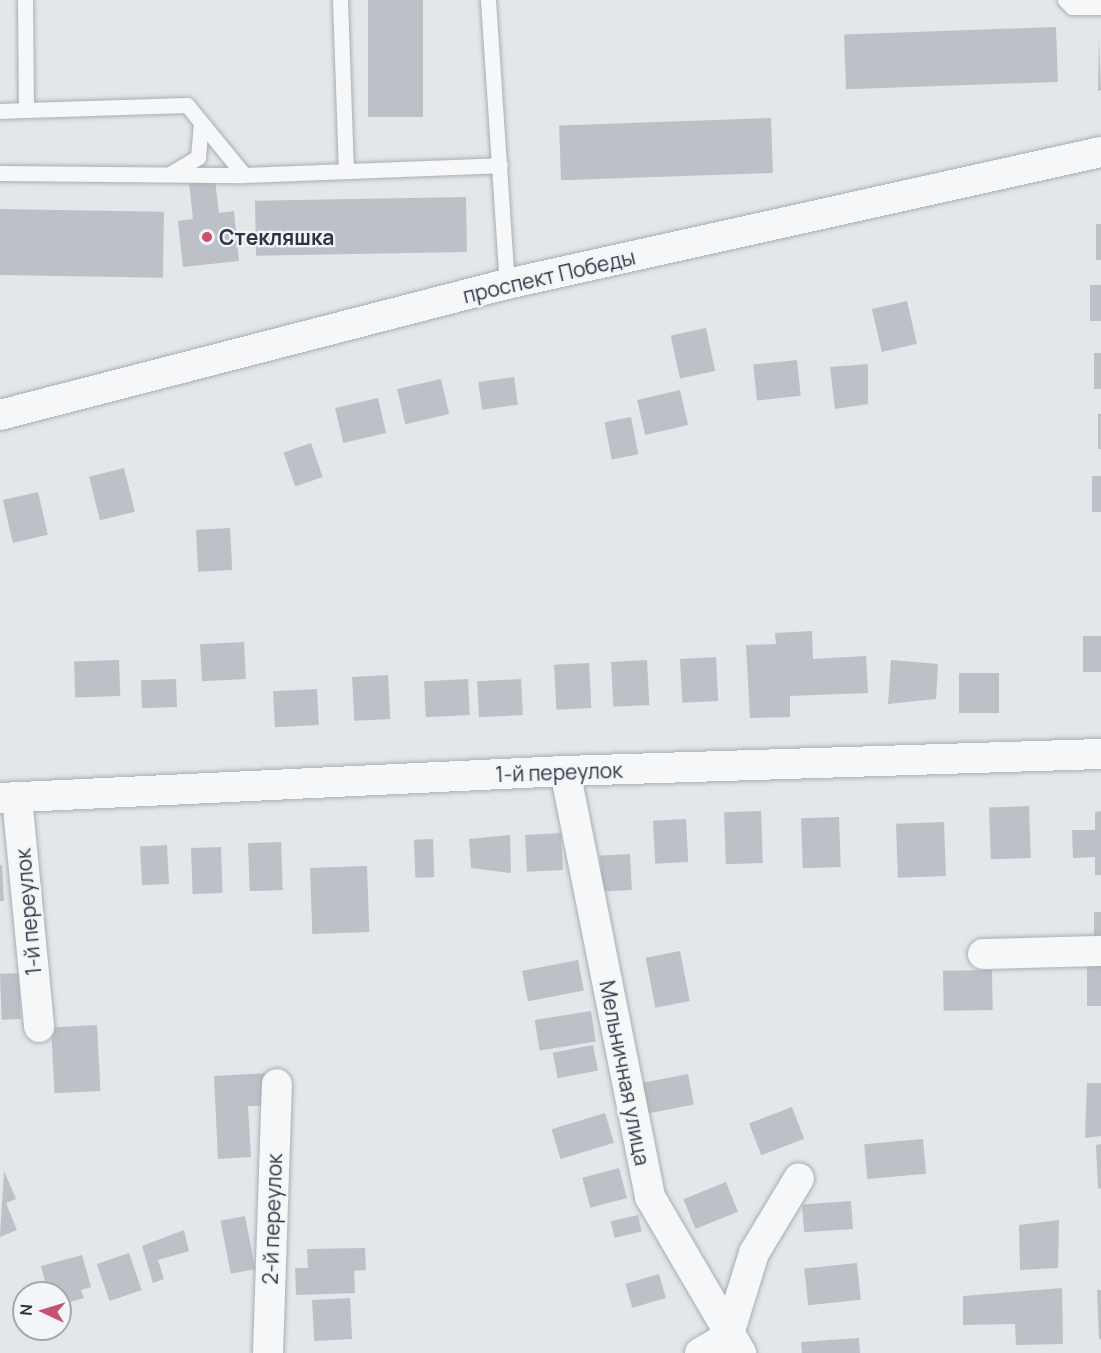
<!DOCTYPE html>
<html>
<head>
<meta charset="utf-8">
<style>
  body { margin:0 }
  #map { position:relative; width:1101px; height:1353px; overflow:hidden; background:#e3e7ea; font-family:Manrope,sans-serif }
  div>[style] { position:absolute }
  .building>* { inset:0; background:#bbc1c7; transform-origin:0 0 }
  .roads { filter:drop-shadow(0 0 2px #a8aeb4) drop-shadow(0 0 2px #a8aeb4) }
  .lane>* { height:15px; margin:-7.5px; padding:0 7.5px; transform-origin:7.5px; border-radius:7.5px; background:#f6f7f9 }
  .street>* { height:30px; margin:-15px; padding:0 15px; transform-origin:15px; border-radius:15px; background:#f6f7f9 }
  .dots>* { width:16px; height:16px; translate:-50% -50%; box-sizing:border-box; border:3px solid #f3f5f8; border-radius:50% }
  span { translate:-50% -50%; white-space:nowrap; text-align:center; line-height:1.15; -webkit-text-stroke:4.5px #f3f5f8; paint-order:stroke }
  .poi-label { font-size:21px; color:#2c3642; font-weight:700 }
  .left { translate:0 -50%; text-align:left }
  .street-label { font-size:21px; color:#2c3642 }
  .north { position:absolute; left:12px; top:1281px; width:60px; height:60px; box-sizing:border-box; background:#f3f5f8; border:2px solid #a3a9af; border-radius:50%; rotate:274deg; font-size:16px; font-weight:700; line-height:24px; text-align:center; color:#2c3642 }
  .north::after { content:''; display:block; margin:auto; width:21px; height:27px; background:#c6526e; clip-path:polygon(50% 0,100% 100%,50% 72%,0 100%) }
</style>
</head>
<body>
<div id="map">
  <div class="building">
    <div style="left:368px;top:0;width:55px;height:117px"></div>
    <div style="left:1056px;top:27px;width:55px;height:212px;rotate:88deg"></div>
    <div style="clip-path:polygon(1099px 40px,1101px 90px,1098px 91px)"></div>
    <div style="left:771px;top:118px;width:55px;height:212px;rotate:88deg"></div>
    <div style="clip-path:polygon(215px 180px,219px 213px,234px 211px,239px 261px,183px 267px,178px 221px,193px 219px,189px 183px)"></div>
    <div style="left:466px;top:197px;width:55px;height:211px;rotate:89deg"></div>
    <div style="left:0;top:209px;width:164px;height:66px;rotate:1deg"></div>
    <div style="left:1096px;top:224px;width:5px;height:36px"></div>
    <div style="left:1090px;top:285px;width:11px;height:36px"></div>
    <div style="left:907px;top:301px;width:44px;height:36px;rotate:77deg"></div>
    <div style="left:706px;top:328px;width:44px;height:36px;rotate:78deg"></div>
    <div style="left:1101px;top:353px;width:36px;height:7px;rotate:90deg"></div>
    <div style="left:797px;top:360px;width:36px;height:44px;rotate:84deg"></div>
    <div style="clip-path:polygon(868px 364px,868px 404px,835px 409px,830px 367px)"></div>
    <div style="left:514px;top:377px;width:28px;height:36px;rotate:82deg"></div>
    <div style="left:441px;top:379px;width:36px;height:45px;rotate:77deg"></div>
    <div style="left:680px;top:390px;width:36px;height:44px;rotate:77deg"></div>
    <div style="left:378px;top:398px;width:36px;height:44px;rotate:77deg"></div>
    <div style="left:1098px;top:414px;width:3px;height:35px"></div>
    <div style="left:631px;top:417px;width:38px;height:27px;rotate:79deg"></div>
    <div style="left:311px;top:443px;width:36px;height:29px;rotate:71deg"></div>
    <div style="left:124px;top:468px;width:45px;height:36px;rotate:76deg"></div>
    <div style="left:1092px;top:476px;width:9px;height:36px"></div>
    <div style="left:38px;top:492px;width:44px;height:36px;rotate:77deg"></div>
    <div style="left:230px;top:528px;width:42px;height:34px;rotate:87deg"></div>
    <div style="clip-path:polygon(812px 631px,813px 659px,866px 656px,868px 693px,790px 696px,790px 717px,750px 718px,746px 645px,776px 644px,775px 633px)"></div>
    <div style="left:1101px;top:636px;width:36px;height:18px;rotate:90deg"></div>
    <div style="left:244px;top:642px;width:37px;height:44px;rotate:87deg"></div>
    <div style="left:716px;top:657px;width:44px;height:36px;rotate:87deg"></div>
    <div style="left:119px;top:660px;width:36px;height:45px;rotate:88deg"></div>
    <div style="left:647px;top:660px;width:45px;height:36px;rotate:87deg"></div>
    <div style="clip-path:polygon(891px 660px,938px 664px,936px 699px,888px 704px)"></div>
    <div style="left:589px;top:663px;width:45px;height:35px;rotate:87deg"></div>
    <div style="left:959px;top:673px;width:40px;height:40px"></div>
    <div style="left:388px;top:675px;width:44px;height:36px;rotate:87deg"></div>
    <div style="left:176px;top:679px;width:28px;height:35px;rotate:88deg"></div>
    <div style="left:468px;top:679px;width:36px;height:44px;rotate:87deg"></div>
    <div style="left:521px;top:679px;width:36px;height:44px;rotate:87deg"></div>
    <div style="left:317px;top:689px;width:36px;height:44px;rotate:87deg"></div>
    <div style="left:1029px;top:806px;width:52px;height:40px;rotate:88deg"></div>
    <div style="left:761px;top:811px;width:52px;height:37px;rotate:88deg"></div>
    <div style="clip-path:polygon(1101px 811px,1101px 875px,1095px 875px,1095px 857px,1073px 858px,1072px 830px,1095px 830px,1095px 812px)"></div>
    <div style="left:839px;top:817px;width:50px;height:38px;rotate:88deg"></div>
    <div style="left:686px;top:819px;width:43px;height:33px;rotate:87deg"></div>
    <div style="left:944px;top:822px;width:54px;height:48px;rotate:88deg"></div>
    <div style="left:561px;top:833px;width:37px;height:36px;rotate:87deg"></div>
    <div style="clip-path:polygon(510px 835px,511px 873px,471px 868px,469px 839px)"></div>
    <div style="left:433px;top:839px;width:38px;height:19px;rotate:88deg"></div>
    <div style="left:281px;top:842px;width:48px;height:33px;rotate:88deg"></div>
    <div style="left:167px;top:845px;width:39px;height:27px;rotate:87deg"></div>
    <div style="left:221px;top:847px;width:46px;height:30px;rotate:88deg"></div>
    <div style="left:630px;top:854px;width:36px;height:30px;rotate:87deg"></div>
    <div style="clip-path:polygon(0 865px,2px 865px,4px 901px,0 901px)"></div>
    <div style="left:367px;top:866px;width:66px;height:57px;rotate:88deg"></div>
    <div style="left:1094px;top:912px;width:7px;height:27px"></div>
    <div style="left:680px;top:951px;width:51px;height:35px;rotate:79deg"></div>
    <div style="left:578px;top:960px;width:31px;height:57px;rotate:79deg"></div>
    <div style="left:1087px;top:965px;width:14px;height:41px"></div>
    <div style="left:992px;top:970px;width:40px;height:49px;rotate:89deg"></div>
    <div style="left:19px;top:973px;width:46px;height:19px;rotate:88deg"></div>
    <div style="left:591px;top:1011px;width:31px;height:57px;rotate:81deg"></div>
    <div style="left:97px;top:1025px;width:66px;height:46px;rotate:87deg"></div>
    <div style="left:593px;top:1045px;width:26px;height:41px;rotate:79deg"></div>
    <div style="clip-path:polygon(269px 1073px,271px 1105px,248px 1106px,251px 1157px,218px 1159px,214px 1076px)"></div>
    <div style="left:688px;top:1074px;width:31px;height:47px;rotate:79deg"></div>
    <div style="clip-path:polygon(1087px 1083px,1101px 1083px,1101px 1136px,1085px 1138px)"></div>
    <div style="left:792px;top:1107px;width:34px;height:46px;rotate:69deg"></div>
    <div style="left:605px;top:1113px;width:31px;height:56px;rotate:73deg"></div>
    <div style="left:923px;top:1139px;width:35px;height:59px;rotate:85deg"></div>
    <div style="clip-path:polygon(1101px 1144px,1101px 1188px,1098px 1189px,1096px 1145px)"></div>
    <div style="left:619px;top:1168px;width:31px;height:38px;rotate:75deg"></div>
    <div style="clip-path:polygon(4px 1171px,16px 1199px,6px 1203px,17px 1230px,0 1237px)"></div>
    <div style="left:726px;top:1182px;width:32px;height:46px;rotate:68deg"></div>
    <div style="left:851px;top:1201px;width:28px;height:49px;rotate:86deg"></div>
    <div style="left:638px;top:1215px;width:17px;height:28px;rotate:77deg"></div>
    <div style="left:245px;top:1216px;width:54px;height:25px;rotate:79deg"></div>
    <div style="clip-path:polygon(1059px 1220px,1058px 1268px,1020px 1270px,1019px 1225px)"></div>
    <div style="clip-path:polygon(184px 1230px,189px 1251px,158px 1260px,164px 1279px,153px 1283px,142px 1246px)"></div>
    <div style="clip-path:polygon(365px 1248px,366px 1270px,354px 1271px,355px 1293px,296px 1295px,295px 1268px,308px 1268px,307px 1249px)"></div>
    <div style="left:129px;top:1253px;width:39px;height:34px;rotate:71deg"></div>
    <div style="clip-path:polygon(82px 1255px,91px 1287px,81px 1290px,84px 1298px,63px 1304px,60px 1293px,48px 1293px,41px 1266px)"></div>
    <div style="left:857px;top:1263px;width:37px;height:53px;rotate:84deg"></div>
    <div style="left:659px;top:1274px;width:25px;height:35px;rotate:74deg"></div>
    <div style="clip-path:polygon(1062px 1288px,1063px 1344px,1016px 1345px,1015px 1324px,963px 1325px,963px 1296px)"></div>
    <div style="clip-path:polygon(1097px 1290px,1101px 1290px,1101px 1339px,1099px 1339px)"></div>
    <div style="left:350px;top:1298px;width:41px;height:38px;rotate:87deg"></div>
    <div style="clip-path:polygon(859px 1338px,860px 1353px,802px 1353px,801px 1342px)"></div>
  </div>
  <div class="roads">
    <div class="lane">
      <div style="left:340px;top:0;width:171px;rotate:88deg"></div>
      <div style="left:488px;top:0;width:285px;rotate:86.2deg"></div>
      <div style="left:1065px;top:0;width:10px;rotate:45deg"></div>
      <div style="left:1072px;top:7px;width:29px"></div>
      <div style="left:26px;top:110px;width:161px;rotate:-1.8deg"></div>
      <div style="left:187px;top:105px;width:90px;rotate:50.8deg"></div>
      <div style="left:244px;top:175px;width:256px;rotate:-2.2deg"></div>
      <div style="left:0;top:111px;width:26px;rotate:-2deg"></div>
      <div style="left:26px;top:110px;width:110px;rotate:-90.5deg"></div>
      <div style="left:0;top:173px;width:244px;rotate:0.5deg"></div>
      <div style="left:170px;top:174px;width:33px;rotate:-31deg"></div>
      <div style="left:198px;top:157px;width:34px;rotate:-85deg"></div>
    </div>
    <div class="street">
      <div style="left:0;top:415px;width:524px;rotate:-14.49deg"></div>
      <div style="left:507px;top:284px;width:608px;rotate:-12.53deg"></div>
      <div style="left:565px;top:771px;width:434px;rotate:78.7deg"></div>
      <div style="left:650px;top:1197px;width:181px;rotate:59.7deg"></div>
      <div style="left:17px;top:797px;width:231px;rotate:84.5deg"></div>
      <div style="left:0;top:798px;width:566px;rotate:-2.74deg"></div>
      <div style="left:565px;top:771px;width:536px;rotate:-1.82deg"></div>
      <div style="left:983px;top:954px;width:118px;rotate:-1.5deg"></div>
      <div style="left:268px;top:1353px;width:269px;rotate:-88.1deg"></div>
      <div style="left:700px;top:1353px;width:32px;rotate:-30deg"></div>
      <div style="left:728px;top:1337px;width:88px;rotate:-72.8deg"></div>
      <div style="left:754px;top:1253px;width:87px;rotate:-59deg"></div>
    </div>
  </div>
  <div class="dots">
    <div style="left:207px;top:237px;background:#c6526e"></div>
  </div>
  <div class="poi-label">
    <span class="left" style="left:219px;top:237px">Стекляшка</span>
  </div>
  <div class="street-label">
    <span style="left:549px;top:276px;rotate:-13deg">проспект Победы</span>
    <span style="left:559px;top:772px;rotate:-2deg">1-й переулок</span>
    <span style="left:28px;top:912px;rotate:-95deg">1-й переулок</span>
    <span style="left:625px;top:1073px;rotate:79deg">Мельничная улица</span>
    <span style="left:272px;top:1219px;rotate:-88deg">2-й переулок</span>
  </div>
  <div class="north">N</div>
</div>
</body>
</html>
